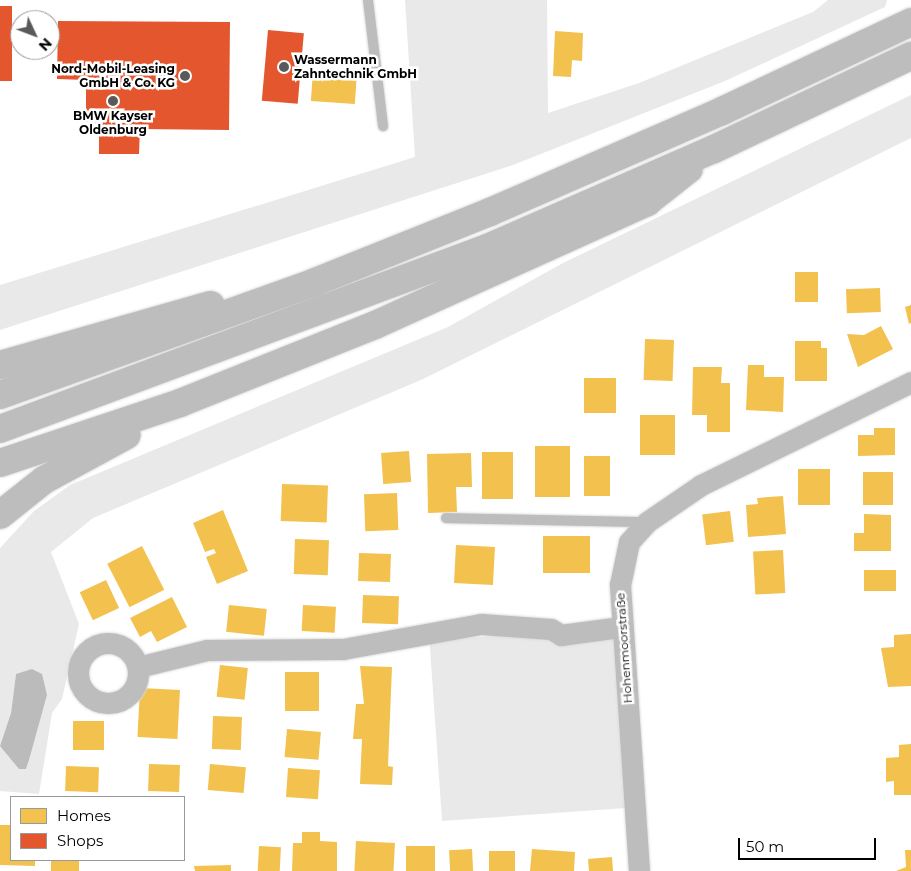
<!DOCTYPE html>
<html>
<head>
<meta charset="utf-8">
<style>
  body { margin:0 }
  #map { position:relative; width:911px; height:871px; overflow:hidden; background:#fff; font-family:Montserrat,sans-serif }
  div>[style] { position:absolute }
  .green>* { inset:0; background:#e9e9e9; transform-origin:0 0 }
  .water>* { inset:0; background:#bbb }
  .homes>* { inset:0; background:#f2c14e; transform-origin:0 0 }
  .shops>* { inset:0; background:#e4572e; transform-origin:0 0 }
  .roads { filter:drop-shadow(0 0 1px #dbdbdb) drop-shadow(0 0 1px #dbdbdb) }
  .lane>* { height:10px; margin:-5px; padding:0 5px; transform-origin:5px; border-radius:5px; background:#bdbdbd }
  .street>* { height:21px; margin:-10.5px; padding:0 10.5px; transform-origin:10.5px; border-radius:10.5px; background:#bdbdbd }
  .street>.ring { margin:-10.5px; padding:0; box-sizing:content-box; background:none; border:21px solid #bdbdbd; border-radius:50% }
  .highway>* { height:28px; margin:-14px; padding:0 14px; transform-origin:14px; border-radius:14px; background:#bdbdbd }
  .dots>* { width:14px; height:14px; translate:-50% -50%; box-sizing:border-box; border:2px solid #fff; border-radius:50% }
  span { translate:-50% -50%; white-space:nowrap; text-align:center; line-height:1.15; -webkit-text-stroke:5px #fff; paint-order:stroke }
  .poi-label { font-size:12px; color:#000; font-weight:700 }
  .left { translate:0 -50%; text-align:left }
  .right { translate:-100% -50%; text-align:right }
  .street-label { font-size:12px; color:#000 }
  .legend { position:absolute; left:10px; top:796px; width:175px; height:65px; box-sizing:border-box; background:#fff; border:1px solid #999; margin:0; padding:6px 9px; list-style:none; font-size:15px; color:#000 }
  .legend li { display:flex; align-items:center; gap:10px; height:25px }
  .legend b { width:25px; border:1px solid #999 }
  .north { position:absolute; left:10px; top:10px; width:50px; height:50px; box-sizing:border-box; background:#fff; border:1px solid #999; border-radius:50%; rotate:133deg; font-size:14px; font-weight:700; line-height:20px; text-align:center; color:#000 }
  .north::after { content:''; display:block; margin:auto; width:18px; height:22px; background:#595959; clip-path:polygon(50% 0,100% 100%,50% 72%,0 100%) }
  .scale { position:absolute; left:738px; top:838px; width:138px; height:22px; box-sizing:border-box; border:2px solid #000; border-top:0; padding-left:6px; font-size:15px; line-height:18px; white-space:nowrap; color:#000; -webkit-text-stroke:4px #fff; paint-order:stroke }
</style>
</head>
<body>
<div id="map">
  <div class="green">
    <div style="clip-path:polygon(405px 0,547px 0,548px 113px,639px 83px,813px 12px,828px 0,887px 0,885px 7px,725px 81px,513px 165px,0 330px,0 285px,415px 157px)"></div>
    <div style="clip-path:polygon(evenodd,911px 95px,911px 138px,421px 380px,93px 518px,51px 552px,79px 624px,62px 699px,52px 713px,39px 794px,0 791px,0 548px,34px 511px,70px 485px,448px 327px,563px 263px,911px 95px,16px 674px,47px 695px,26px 769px,0 746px,11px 713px,16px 674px)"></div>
    <div style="left:621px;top:627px;width:181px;height:192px;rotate:86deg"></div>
  </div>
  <div class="water">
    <div style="clip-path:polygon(32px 669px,42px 674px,47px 695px,29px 760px,26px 769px,19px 769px,0 746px,11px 713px,16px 674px)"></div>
  </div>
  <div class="homes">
    <div style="clip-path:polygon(555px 31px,583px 33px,582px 61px,572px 60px,571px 77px,553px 76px)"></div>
    <div style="left:313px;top:71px;width:44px;height:30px;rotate:4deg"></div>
    <div style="left:795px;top:272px;width:23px;height:30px"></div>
    <div style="left:880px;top:288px;width:24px;height:34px;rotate:88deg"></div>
    <div style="clip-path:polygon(911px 305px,911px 323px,909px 324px,905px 307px)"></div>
    <div style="clip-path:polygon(881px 326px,893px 349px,858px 367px,847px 334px,864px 335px)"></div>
    <div style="left:645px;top:339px;width:29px;height:41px;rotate:2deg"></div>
    <div style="clip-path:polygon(795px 341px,821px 341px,821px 348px,827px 348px,827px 381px,795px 381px)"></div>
    <div style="clip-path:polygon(748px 365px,764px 365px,764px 377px,784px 377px,783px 412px,746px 410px)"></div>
    <div style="clip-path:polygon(693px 367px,722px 367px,721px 383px,730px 383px,730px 432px,707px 432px,707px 415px,692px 415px)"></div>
    <div style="left:584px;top:378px;width:32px;height:35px"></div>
    <div style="left:640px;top:415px;width:35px;height:40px"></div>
    <div style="clip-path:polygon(874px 428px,895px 428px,895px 455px,858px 456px,858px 435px,874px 435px)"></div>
    <div style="left:535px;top:446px;width:35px;height:51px"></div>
    <div style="left:409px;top:451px;width:31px;height:28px;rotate:86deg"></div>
    <div style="left:482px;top:452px;width:31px;height:47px"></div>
    <div style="clip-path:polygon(471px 453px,472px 487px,456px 487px,457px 512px,428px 513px,427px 454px)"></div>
    <div style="left:584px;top:456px;width:26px;height:40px"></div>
    <div style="left:798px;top:469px;width:32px;height:36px"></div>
    <div style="left:863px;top:472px;width:30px;height:33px"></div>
    <div style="left:282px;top:484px;width:46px;height:37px;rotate:2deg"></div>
    <div style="left:397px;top:493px;width:37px;height:33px;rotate:88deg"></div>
    <div style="clip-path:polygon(783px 496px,786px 534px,748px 537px,746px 505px,758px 504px,757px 498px)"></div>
    <div style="clip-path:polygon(223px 510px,248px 571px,217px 584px,206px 557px,216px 553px,214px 549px,205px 552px,193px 523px)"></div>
    <div style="left:730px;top:511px;width:31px;height:28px;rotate:83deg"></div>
    <div style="clip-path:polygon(864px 514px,891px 515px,891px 551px,854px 551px,854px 533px,864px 533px)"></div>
    <div style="left:543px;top:536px;width:47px;height:37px"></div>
    <div style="left:295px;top:539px;width:34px;height:35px;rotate:2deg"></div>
    <div style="left:456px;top:545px;width:39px;height:38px;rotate:3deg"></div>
    <div style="left:142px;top:546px;width:49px;height:39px;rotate:63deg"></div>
    <div style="left:783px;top:550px;width:43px;height:30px;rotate:87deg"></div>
    <div style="left:359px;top:553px;width:32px;height:28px;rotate:2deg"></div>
    <div style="left:864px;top:570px;width:32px;height:21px"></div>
    <div style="left:106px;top:580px;width:31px;height:29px;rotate:65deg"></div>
    <div style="left:363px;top:595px;width:36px;height:28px;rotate:2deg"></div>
    <div style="clip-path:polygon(172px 597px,187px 627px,157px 642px,151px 631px,140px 637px,130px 618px)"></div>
    <div style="left:229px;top:605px;width:38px;height:27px;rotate:6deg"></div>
    <div style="left:303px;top:605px;width:33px;height:26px;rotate:3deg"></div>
    <div style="clip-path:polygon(911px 634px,911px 686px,888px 687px,881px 648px,894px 647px,894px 635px)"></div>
    <div style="left:220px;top:665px;width:28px;height:32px;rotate:6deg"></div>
    <div style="clip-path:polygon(360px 666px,392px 667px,388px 766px,393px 767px,392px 785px,360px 784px,362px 739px,353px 739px,356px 704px,364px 704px)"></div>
    <div style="left:285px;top:672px;width:34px;height:39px"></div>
    <div style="left:140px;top:688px;width:40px;height:49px;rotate:3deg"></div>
    <div style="left:213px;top:716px;width:29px;height:33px;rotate:2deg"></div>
    <div style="left:73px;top:721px;width:31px;height:29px"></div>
    <div style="left:287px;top:729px;width:34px;height:28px;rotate:5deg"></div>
    <div style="clip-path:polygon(911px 744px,911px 795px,894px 795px,894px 781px,886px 782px,886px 758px,899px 757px,899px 745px)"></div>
    <div style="left:149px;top:764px;width:31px;height:27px;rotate:2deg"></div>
    <div style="left:210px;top:764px;width:36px;height:26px;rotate:5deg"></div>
    <div style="left:66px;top:766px;width:33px;height:25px;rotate:2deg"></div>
    <div style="left:288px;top:768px;width:32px;height:29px;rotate:4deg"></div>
    <div style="clip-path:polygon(0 825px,11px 825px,11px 860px,35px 860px,35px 866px,0 865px)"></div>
    <div style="clip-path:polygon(302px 832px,320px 832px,320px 841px,337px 842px,337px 871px,292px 871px,293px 843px,302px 843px)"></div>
    <div style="left:356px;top:841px;width:39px;height:30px;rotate:3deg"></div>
    <div style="left:259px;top:846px;width:22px;height:25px;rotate:3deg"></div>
    <div style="left:406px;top:846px;width:29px;height:25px"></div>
    <div style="left:472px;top:849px;width:22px;height:23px;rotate:87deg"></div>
    <div style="clip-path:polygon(532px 849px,575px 852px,574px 871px,530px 871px)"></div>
    <div style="clip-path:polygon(905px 850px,911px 850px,911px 871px,896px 871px,906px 867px)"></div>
    <div style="left:489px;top:851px;width:26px;height:20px"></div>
    <div style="clip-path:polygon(612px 857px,613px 871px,589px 871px,588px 859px)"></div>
    <div style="left:51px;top:860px;width:28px;height:11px"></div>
    <div style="clip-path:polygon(231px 865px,231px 871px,195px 871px,194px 866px)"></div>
  </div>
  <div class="shops">
    <div style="left:0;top:6px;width:12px;height:75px"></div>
    <div style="clip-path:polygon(58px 21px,230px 22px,229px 130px,140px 129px,139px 154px,99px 154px,99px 123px,86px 122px,86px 80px,57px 79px)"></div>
    <div style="left:268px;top:30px;width:36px;height:71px;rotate:5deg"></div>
  </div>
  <div class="roads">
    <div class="lane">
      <div style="left:368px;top:0;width:127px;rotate:83.2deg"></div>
      <div style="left:446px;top:518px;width:199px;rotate:1.2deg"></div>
    </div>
    <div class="street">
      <div class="ring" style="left:78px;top:643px;width:39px;height:39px"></div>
      <div style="left:138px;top:667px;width:71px;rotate:-13.8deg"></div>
      <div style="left:207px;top:650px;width:136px;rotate:-0.4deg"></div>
      <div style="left:343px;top:649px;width:140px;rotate:-10.3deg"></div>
      <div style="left:481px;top:624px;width:70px;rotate:4.1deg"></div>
      <div style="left:551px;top:629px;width:12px;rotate:31deg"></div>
      <div style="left:561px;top:635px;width:61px;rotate:-7.6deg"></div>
      <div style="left:639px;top:871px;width:287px;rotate:-93.8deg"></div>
      <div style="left:620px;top:585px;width:44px;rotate:-78.2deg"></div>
      <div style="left:629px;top:542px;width:27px;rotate:-48deg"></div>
      <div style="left:647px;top:522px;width:65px;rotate:-34.4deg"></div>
      <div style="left:701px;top:485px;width:234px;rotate:-26.1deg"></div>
    </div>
    <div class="highway">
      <div style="left:0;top:365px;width:219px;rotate:-15.9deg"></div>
      <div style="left:0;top:395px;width:335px;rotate:-19.7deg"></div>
      <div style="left:315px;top:282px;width:188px;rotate:-21.8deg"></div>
      <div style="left:490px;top:212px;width:253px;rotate:-23.5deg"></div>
      <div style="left:722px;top:111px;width:209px;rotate:-25.2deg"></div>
      <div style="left:0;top:429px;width:520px;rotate:-20.39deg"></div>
      <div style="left:487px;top:248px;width:248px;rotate:-23.6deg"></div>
      <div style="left:714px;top:149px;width:218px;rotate:-25.3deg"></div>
      <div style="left:0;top:463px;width:190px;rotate:-18.4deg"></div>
      <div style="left:180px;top:403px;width:210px;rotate:-21.8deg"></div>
      <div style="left:375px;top:325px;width:299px;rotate:-24.3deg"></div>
      <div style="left:647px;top:202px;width:53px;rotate:-38.2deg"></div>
      <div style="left:0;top:515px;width:56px;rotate:-38.5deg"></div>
      <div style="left:44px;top:480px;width:94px;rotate:-28.5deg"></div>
    </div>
  </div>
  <div class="dots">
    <div style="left:284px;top:67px;background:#595959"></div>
    <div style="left:185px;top:76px;background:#595959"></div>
    <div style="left:113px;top:101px;background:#595959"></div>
  </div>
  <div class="poi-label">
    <span class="left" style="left:294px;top:67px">Wassermann<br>Zahntechnik GmbH</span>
    <span class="right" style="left:175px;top:76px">Nord-Mobil-Leasing<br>GmbH &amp; Co. KG</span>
    <span style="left:113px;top:123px">BMW Kayser<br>Oldenburg</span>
  </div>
  <div class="street-label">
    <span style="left:624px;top:648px;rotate:-94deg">Hohenmoorstraße</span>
  </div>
  <ul class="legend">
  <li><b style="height:14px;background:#f2c14e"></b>Homes</li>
  <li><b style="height:14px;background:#e4572e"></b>Shops</li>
  </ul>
  <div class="north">N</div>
  <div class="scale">50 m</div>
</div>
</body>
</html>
